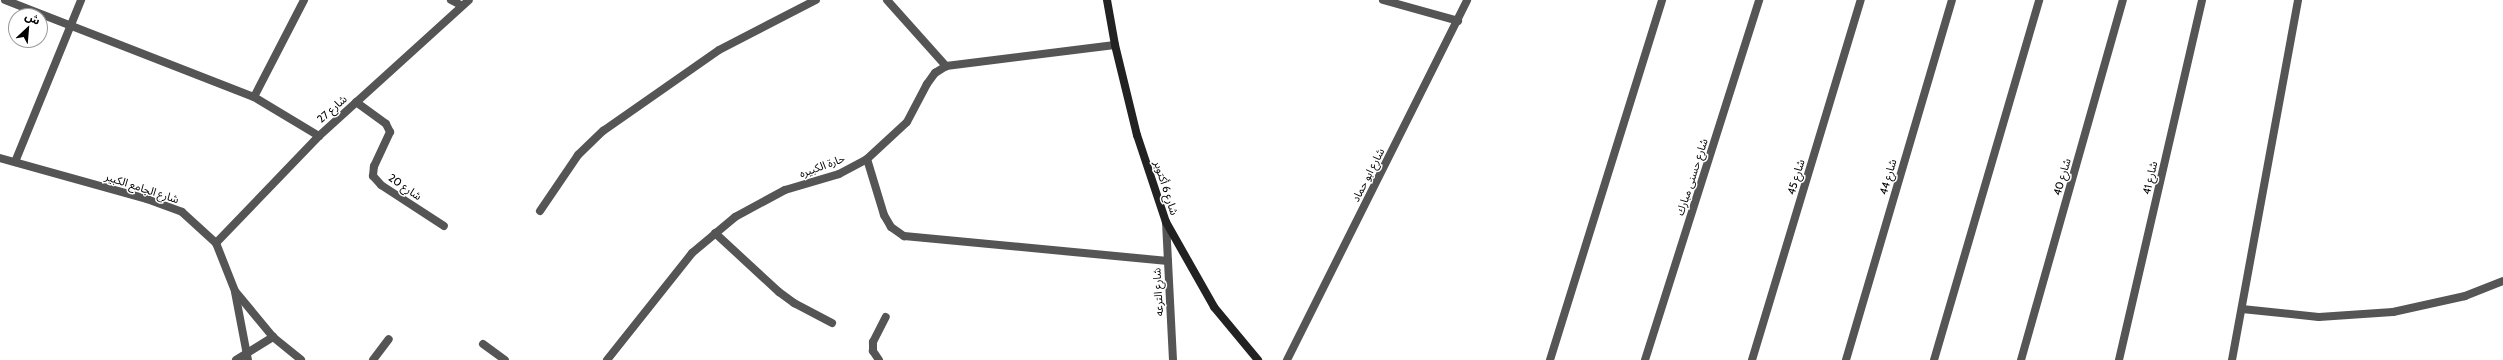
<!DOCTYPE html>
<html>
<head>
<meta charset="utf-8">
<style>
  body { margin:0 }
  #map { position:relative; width:2503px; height:360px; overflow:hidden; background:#fff; font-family:Cabin,"Noto Sans Arabic",sans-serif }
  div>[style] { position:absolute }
  .street>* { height:8px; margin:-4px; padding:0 4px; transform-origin:4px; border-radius:4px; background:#555 }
  .secondary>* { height:8px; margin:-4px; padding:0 4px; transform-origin:4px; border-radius:4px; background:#222 }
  span { translate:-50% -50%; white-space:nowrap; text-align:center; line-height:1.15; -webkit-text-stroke:3px #fff; paint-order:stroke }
  .street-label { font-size:11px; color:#000 }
  .north { position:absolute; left:8px; top:8px; width:40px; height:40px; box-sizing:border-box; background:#fff; border:1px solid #999; border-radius:50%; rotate:26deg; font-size:11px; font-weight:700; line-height:16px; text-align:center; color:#000 }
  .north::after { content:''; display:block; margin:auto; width:14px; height:18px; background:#000; clip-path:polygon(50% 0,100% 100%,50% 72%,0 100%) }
</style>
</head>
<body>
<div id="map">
  <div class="street">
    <div style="left:5px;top:0;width:267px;rotate:21.3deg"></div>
    <div style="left:254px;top:97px;width:76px;rotate:31deg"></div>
    <div style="left:451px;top:0;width:11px;rotate:27deg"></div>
    <div style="left:887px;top:0;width:89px;rotate:48.2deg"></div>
    <div style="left:1383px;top:0;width:78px;rotate:15.6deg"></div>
    <div style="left:254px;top:97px;width:109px;rotate:-62.7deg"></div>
    <div style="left:356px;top:102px;width:37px;rotate:36deg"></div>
    <div style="left:386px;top:124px;width:9px;rotate:63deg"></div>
    <div style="left:390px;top:132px;width:38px;rotate:115deg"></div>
    <div style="left:374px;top:166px;width:10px;rotate:96deg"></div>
    <div style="left:373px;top:176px;width:12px;rotate:48deg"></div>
    <div style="left:381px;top:185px;width:75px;rotate:33.1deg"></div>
    <div style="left:0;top:158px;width:153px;rotate:15.6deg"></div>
    <div style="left:147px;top:199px;width:37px;rotate:20deg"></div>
    <div style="left:182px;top:212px;width:46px;rotate:42.4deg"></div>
    <div style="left:216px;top:243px;width:52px;rotate:68.4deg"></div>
    <div style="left:235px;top:291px;width:60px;rotate:50.4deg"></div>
    <div style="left:273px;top:337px;width:36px;rotate:39deg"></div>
    <div style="left:867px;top:159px;width:59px;rotate:73.1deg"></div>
    <div style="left:884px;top:215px;width:14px;rotate:60deg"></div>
    <div style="left:891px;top:227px;width:16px;rotate:35deg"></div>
    <div style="left:904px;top:236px;width:265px;rotate:5.4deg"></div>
    <div style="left:15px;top:162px;width:175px;rotate:-67.8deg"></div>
    <div style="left:540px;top:211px;width:68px;rotate:-55.8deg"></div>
    <div style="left:578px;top:155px;width:35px;rotate:-44deg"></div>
    <div style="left:603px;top:131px;width:141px;rotate:-34.9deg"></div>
    <div style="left:719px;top:50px;width:109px;rotate:-27.3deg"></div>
    <div style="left:1166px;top:222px;width:138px;rotate:87.1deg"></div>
    <div style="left:715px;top:233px;width:87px;rotate:42.7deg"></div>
    <div style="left:779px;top:292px;width:19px;rotate:36deg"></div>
    <div style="left:794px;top:303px;width:43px;rotate:27.8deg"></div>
    <div style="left:216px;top:243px;width:149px;rotate:-46.1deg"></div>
    <div style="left:319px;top:136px;width:202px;rotate:-42.2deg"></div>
    <div style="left:235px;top:292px;width:69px;rotate:79.2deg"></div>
    <div style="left:2242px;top:309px;width:77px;rotate:5.9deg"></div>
    <div style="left:2319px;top:317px;width:74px;rotate:-3.9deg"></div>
    <div style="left:2393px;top:312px;width:74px;rotate:-12.5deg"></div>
    <div style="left:2465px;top:296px;width:41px;rotate:-21.5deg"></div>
    <div style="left:483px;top:344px;width:27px;rotate:36deg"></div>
    <div style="left:236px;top:360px;width:44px;rotate:-31.9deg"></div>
    <div style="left:373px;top:360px;width:26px;rotate:-53deg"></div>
    <div style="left:607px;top:360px;width:137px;rotate:-51.5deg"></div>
    <div style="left:692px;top:253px;width:56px;rotate:-39.9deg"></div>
    <div style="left:735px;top:217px;width:57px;rotate:-28.4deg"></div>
    <div style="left:785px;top:190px;width:56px;rotate:-16.5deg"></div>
    <div style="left:839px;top:174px;width:32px;rotate:-28deg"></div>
    <div style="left:867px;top:159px;width:54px;rotate:-42.8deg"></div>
    <div style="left:907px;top:122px;width:43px;rotate:-62.2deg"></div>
    <div style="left:927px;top:84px;width:14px;rotate:-54deg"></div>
    <div style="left:935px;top:73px;width:13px;rotate:-32deg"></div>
    <div style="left:946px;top:66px;width:170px;rotate:-7.1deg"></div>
    <div style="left:879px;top:360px;width:11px;rotate:-124deg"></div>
    <div style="left:873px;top:351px;width:9px;rotate:-90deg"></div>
    <div style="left:873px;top:342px;width:28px;rotate:-63deg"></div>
    <div style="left:1287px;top:360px;width:402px;rotate:-63.4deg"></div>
    <div style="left:1550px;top:360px;width:377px;rotate:-72.7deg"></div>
    <div style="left:1645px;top:360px;width:378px;rotate:-72.4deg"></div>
    <div style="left:1752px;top:360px;width:376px;rotate:-73.2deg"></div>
    <div style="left:1846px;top:360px;width:375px;rotate:-73.6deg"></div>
    <div style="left:1934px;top:360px;width:375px;rotate:-73.7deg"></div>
    <div style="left:2021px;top:360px;width:374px;rotate:-74.2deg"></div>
    <div style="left:2119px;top:360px;width:369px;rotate:-77deg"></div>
    <div style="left:2232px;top:360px;width:366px;rotate:-79.6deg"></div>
  </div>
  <div class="secondary">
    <div style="left:1107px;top:0;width:46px;rotate:79.9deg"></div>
    <div style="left:1115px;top:45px;width:93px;rotate:76.3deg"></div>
    <div style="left:1137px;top:135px;width:92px;rotate:71.6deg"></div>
    <div style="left:1166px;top:222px;width:98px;rotate:60.5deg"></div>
    <div style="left:1214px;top:307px;width:69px;rotate:50.3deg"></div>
  </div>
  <div class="street-label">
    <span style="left:332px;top:109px;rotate:-42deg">شارع 27</span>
    <span style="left:822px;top:166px;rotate:-20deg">حارة الكبيره</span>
    <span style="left:1368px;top:175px;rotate:-63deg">شارع ابو حماد</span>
    <span style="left:1692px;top:177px;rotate:-72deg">شارع حسنى مبارك</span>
    <span style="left:1796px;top:177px;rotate:-73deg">شارع 45</span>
    <span style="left:1888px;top:177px;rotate:-74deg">شارع 44</span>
    <span style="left:2062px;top:177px;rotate:-74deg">شارع 40</span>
    <span style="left:2150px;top:178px;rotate:-77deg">شارع 41</span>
    <span style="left:405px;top:187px;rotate:34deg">شارع 20</span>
    <span style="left:142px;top:188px;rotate:18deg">شارع الجامع الكبير</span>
    <span style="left:1166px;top:188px;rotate:72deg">شارع 6 أكتوبر</span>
    <span style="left:1158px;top:292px;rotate:-93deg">شارع الترعه</span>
  </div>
  <div class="north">ش</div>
</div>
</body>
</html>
